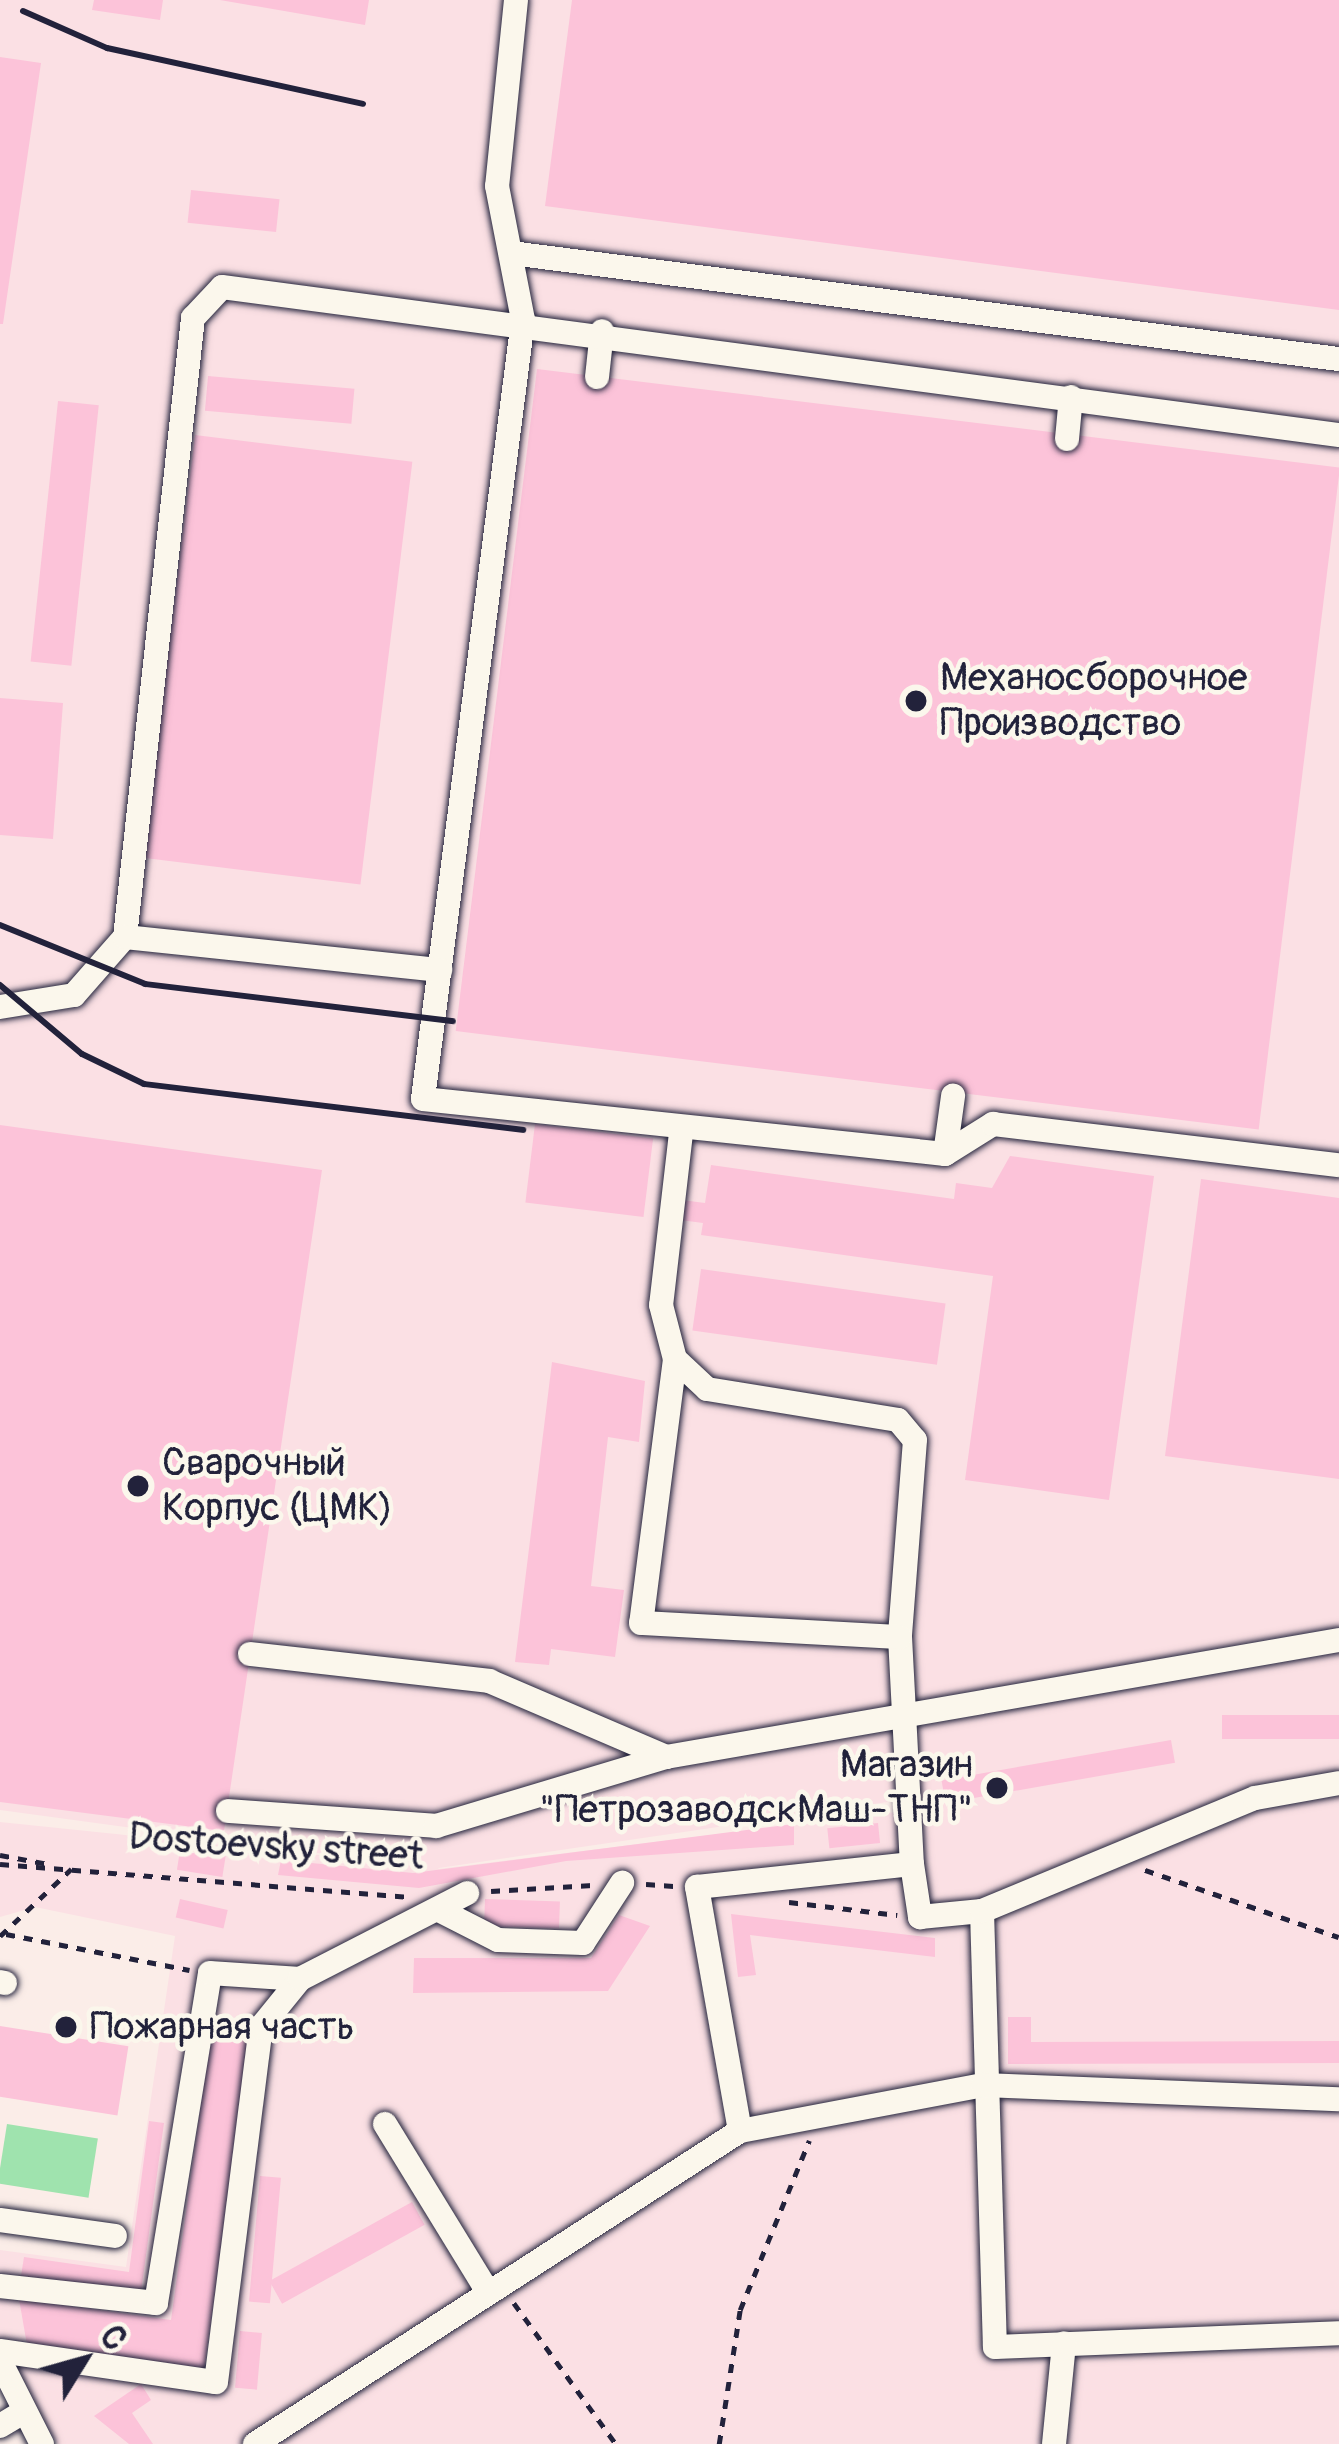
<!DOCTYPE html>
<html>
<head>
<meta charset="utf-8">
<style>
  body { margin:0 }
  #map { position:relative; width:1339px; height:2444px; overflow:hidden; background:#fbede8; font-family:Pangolin,sans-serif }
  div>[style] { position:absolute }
  .built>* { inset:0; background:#fbe0e4 }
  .green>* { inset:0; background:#9fe3ae; transform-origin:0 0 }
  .building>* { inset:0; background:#fcc3d9; transform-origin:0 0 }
  .path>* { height:4.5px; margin-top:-2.25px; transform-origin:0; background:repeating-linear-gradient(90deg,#22223b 0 9px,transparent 0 18px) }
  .roads { filter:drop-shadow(0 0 3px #22223b) drop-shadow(0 0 3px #22223b) }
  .minor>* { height:24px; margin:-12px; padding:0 12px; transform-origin:12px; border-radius:12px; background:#fbf7ec }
  .rail>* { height:6px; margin:-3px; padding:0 3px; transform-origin:3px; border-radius:3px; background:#22223b }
  .dots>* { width:33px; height:33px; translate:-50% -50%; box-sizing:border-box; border:6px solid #fbf7ec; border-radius:50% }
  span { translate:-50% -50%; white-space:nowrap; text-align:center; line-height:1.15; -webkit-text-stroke:9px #fbf7ec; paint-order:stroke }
  .poi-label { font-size:39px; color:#22223b }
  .left { translate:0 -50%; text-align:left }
  .right { translate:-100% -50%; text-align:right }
  .street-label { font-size:39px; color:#22223b }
  .north { position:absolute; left:24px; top:2300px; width:120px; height:120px; -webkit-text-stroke:9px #fbf7ec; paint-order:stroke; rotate:53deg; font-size:33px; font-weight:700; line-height:48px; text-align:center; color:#22223b }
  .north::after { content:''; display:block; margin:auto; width:42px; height:54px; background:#22223b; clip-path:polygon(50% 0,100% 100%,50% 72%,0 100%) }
</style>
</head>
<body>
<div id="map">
  <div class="built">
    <div style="clip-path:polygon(evenodd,0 0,1339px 0,1339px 2444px,58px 2444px,0 2370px,0 2250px,126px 2267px,175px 1936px,35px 1907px,0 1917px,0 1822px,377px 1861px,0 1810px,0 0,1159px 1762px,904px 1811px,438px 1869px,439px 1868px,1159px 1762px)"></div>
  </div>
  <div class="green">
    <div style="left:7px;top:2124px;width:92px;height:60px;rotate:9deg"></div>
  </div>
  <div class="building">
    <div style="clip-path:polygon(94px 0,163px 0,160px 20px,92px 10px)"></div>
    <div style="clip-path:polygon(220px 0,369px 0,365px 25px)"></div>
    <div style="clip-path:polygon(572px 0,1339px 0,1339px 310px,545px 206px)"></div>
    <div style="clip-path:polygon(0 57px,41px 63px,3px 324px,0 324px)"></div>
    <div style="left:191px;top:190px;width:89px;height:33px;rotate:6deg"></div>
    <div style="left:537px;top:369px;width:809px;height:667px;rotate:7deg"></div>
    <div style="left:208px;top:376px;width:147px;height:35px;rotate:5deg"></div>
    <div style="left:58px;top:401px;width:41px;height:262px;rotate:6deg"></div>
    <div style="left:195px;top:435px;width:219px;height:426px;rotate:7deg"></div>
    <div style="clip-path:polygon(0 698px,63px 703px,53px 839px,0 835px)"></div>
    <div style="left:535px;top:1124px;width:119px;height:79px;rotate:7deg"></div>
    <div style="clip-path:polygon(0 1125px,322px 1170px,224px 1831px,0 1802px)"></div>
    <div style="clip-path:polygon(1010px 1156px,1154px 1176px,1109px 1500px,965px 1480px,993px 1276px,701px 1235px,703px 1223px,680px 1220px,682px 1200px,705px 1203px,711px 1165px,954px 1199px,956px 1183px,992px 1188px)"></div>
    <div style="clip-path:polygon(1201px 1179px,1339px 1198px,1339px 1479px,1165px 1456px)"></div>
    <div style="left:701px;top:1269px;width:247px;height:62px;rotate:8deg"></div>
    <div style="clip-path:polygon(552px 1362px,645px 1381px,639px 1442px,608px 1437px,591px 1586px,624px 1590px,615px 1657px,551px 1649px,549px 1665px,515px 1662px)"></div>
    <div style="left:1339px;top:1715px;width:24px;height:117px;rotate:90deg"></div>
    <div style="left:1171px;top:1740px;width:23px;height:233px;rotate:80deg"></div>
    <div style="left:878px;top:1823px;width:20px;height:51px;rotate:84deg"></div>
    <div style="clip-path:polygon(794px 1824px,794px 1845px,566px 1861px,419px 1888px,278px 1875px,281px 1860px,413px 1873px)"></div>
    <div style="left:181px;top:1844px;width:46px;height:26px;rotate:9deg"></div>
    <div style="left:180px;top:1899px;width:49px;height:19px;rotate:13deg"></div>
    <div style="left:485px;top:1899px;width:75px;height:27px;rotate:2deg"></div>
    <div style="clip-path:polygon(731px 1914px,935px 1938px,935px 1957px,750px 1935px,756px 1975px,738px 1977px)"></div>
    <div style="clip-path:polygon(619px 1915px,650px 1926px,608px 1991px,413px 1993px,414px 1958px,591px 1958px)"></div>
    <div style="clip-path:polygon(1008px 2017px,1031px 2017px,1031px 2042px,1339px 2041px,1339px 2063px,1008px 2064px)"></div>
    <div style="clip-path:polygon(212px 2024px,252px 2030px,204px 2370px,27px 2345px,19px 2299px,171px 2320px)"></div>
    <div style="left:0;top:2026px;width:130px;height:70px;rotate:9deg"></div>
    <div style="clip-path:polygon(149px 2121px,164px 2123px,141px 2292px,21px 2276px,24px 2257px,129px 2272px)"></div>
    <div style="left:260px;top:2176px;width:21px;height:126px;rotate:5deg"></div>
    <div style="left:412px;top:2202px;width:26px;height:163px;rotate:61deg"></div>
    <div style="left:240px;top:2331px;width:22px;height:57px;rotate:5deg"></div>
    <div style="clip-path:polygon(141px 2384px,151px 2400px,132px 2413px,153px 2444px,129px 2444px,94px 2416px)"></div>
  </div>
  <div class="path">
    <div style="left:0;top:1855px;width:49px;rotate:10.6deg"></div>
    <div style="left:0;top:1864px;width:408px;rotate:4.6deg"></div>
    <div style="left:1145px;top:1870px;width:205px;rotate:19.1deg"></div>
    <div style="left:646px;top:1884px;width:31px;rotate:4deg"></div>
    <div style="left:491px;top:1891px;width:102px;rotate:-3.4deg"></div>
    <div style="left:789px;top:1902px;width:109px;rotate:6.9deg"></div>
    <div style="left:6px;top:1934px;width:187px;rotate:11.1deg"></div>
    <div style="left:0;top:1936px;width:98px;rotate:-43.3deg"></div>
    <div style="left:514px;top:2303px;width:174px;rotate:54.1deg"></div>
    <div style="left:719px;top:2444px;width:136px;rotate:-81.1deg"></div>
    <div style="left:740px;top:2310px;width:183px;rotate:-67.8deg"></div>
  </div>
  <div class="roads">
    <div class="minor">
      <div style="left:516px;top:0;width:187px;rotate:95.8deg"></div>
      <div style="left:497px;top:186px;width:136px;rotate:79deg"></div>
      <div style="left:523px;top:320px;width:785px;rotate:97.32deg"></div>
      <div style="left:423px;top:1099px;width:525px;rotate:6.01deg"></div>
      <div style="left:945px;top:1154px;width:57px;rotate:-32deg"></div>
      <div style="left:993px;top:1124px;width:348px;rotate:6.8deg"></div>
      <div style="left:511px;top:253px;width:835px;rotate:7.3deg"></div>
      <div style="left:597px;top:377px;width:46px;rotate:-83.8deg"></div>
      <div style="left:1067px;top:439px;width:42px;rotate:-84.6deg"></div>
      <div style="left:125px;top:937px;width:623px;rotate:-83.73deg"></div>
      <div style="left:193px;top:318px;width:42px;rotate:-46.9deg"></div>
      <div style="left:222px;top:287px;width:1127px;rotate:7.55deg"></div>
      <div style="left:0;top:1007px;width:75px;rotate:-9.2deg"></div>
      <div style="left:74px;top:995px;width:77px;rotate:-48.7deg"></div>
      <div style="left:125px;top:937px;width:317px;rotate:6deg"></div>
      <div style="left:681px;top:1133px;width:173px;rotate:96.6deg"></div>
      <div style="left:661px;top:1305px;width:56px;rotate:75.5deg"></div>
      <div style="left:675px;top:1359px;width:44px;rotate:43.2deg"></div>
      <div style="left:707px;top:1389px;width:193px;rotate:9.2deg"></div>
      <div style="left:898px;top:1420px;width:26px;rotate:50deg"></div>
      <div style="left:915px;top:1440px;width:198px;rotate:94.4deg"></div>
      <div style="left:900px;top:1637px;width:227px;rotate:87deg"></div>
      <div style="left:945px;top:1154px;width:59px;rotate:-82.1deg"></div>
      <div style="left:675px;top:1359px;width:266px;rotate:97.3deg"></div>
      <div style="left:641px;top:1623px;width:259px;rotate:3.1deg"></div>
      <div style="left:250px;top:1654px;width:241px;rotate:6.4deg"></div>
      <div style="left:489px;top:1681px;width:193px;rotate:23.2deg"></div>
      <div style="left:666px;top:1757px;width:683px;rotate:-9.86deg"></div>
      <div style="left:228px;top:1811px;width:209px;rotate:4.1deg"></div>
      <div style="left:436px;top:1826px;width:240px;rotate:-16.7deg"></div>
      <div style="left:439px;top:1910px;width:66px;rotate:27deg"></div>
      <div style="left:498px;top:1940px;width:85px;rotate:2deg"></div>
      <div style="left:583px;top:1943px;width:72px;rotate:-57deg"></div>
      <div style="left:982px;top:1911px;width:436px;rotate:88.3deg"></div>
      <div style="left:995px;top:2347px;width:344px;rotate:-2.3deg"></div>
      <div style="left:0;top:1982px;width:5px;rotate:11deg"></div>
      <div style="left:385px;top:2124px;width:193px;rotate:58.5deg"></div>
      <div style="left:740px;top:2131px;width:248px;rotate:-100deg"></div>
      <div style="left:697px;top:1887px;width:216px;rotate:-6.1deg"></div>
      <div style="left:912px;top:1864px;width:54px;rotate:81.4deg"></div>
      <div style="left:920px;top:1917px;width:62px;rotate:-5.5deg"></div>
      <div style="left:982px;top:1911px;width:295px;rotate:-22.5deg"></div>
      <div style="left:1255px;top:1798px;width:85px;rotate:-10.1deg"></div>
      <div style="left:0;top:2220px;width:116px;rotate:7.9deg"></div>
      <div style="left:0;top:2286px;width:157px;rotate:6.2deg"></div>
      <div style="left:156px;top:2303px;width:334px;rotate:-80.7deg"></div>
      <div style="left:210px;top:1973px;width:90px;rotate:3.8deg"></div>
      <div style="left:0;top:2351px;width:218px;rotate:8.2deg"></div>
      <div style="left:216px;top:2382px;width:358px;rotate:-82.8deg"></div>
      <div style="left:261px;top:2027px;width:62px;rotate:-50.9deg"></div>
      <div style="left:300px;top:1979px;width:188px;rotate:-27.2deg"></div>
      <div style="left:0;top:2361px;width:93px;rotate:63.2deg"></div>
      <div style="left:0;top:2426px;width:26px;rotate:-31deg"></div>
      <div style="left:255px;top:2444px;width:577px;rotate:-32.84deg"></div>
      <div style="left:740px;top:2131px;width:247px;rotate:-10.7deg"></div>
      <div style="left:983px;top:2085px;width:356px;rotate:2.3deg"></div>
      <div style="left:1054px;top:2444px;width:101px;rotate:-84.3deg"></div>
    </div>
  </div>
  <div class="rail">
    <div style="left:23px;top:11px;width:92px;rotate:23.8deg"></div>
    <div style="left:107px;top:48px;width:262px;rotate:12.3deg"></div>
    <div style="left:0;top:925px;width:157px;rotate:22.1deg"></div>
    <div style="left:145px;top:984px;width:310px;rotate:6.9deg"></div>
    <div style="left:0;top:985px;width:107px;rotate:40.1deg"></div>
    <div style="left:82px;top:1054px;width:69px;rotate:25.8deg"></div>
    <div style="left:144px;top:1084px;width:382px;rotate:6.9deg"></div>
  </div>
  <div class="dots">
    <div style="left:916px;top:701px;background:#22223b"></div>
    <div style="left:138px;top:1486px;background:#22223b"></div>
    <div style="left:997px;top:1788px;background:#22223b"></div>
    <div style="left:66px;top:2027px;background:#22223b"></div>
  </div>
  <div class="poi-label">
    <span class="left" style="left:940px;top:701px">Механосборочное<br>Производство</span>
    <span class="left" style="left:162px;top:1486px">Сварочный<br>Корпус (ЦМК)</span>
    <span class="right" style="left:973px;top:1788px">Магазин<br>"ПетрозаводскМаш-ТНП"</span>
    <span class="left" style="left:90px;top:2027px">Пожарная часть</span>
  </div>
  <div class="street-label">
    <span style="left:276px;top:1847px;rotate:4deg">Dostoevsky street</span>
  </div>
  <div class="north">С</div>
</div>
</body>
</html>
